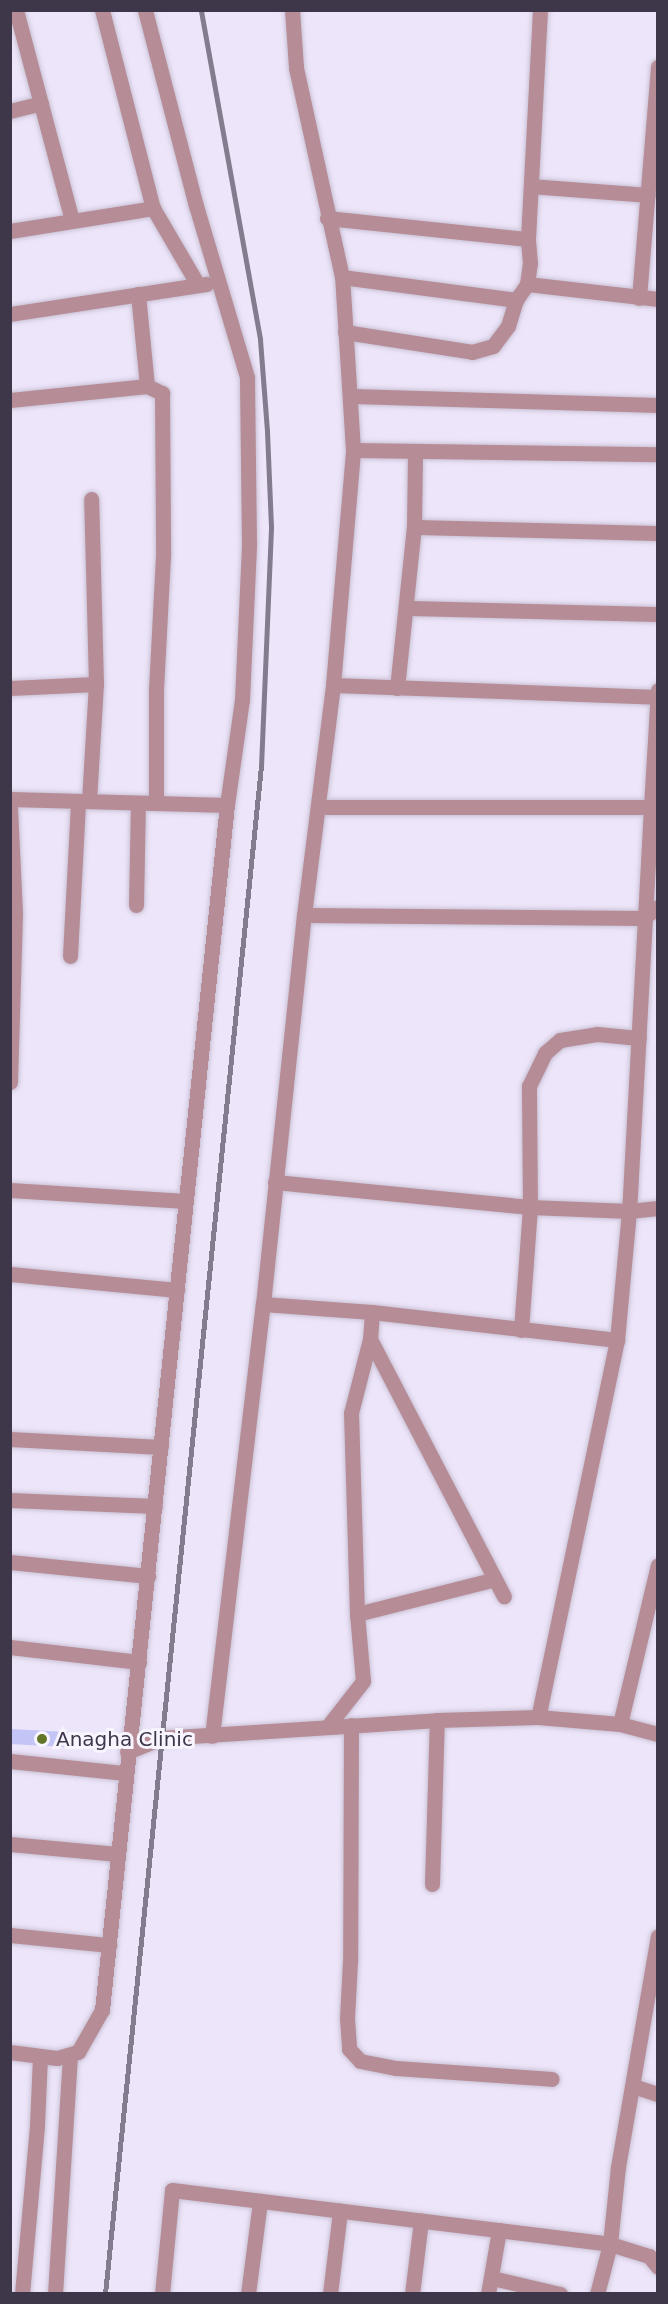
<!DOCTYPE html>
<html>
<head>
<meta charset="utf-8">
<style>
  body { margin:0 }
  #map { position:relative; width:668px; height:2304px; overflow:hidden; background:#ede5f9; font-family:"DejaVu Sans",sans-serif }
  div>[style] { position:absolute }
  .building>* { inset:0; background:#c3c5f6; transform-origin:0 0 }
  .roads { filter:drop-shadow(0 0 2px #cac2d6) drop-shadow(0 0 2px #cac2d6) }
  .minor>* { height:15px; margin:-7.5px; padding:0 7.5px; transform-origin:7.5px; border-radius:7.5px; background:#b68d96 }
  .rail>* { height:4.5px; margin:-2.25px; padding:0 2.25px; transform-origin:2.25px; border-radius:2.25px; background:#837b8e }
  .dots>* { width:16px; height:16px; translate:-50% -50%; box-sizing:border-box; border:3px solid #f8f5ff; border-radius:50% }
  span { translate:-50% -50%; white-space:nowrap; text-align:center; line-height:1.15; -webkit-text-stroke:6px #f8f5ff; paint-order:stroke }
  .poi-label { font-size:20px; color:#3e3649 }
  .left { translate:0 -50%; text-align:left }
  .frame { position:absolute; inset:0; border:12px solid #3e3649; pointer-events:none }
</style>
</head>
<body>
<div id="map">
  <div class="building">
    <div style="left:10px;top:1729px;width:58px;height:15px;rotate:3deg"></div>
  </div>
  <div class="roads">
    <div class="minor">
      <div style="left:16px;top:10px;width:218px;rotate:75.1deg"></div>
      <div style="left:102px;top:10px;width:204px;rotate:75.6deg"></div>
      <div style="left:153px;top:208px;width:89px;rotate:59.7deg"></div>
      <div style="left:10px;top:111px;width:32px;rotate:-14deg"></div>
      <div style="left:531px;top:186px;width:117px;rotate:4.4deg"></div>
      <div style="left:327px;top:218px;width:202px;rotate:6deg"></div>
      <div style="left:528px;top:239px;width:229px;rotate:-87deg"></div>
      <div style="left:10px;top:231px;width:145px;rotate:-9.1deg"></div>
      <div style="left:342px;top:277px;width:176px;rotate:7.5deg"></div>
      <div style="left:527px;top:284px;width:132px;rotate:6.5deg"></div>
      <div style="left:138px;top:294px;width:92px;rotate:84.4deg"></div>
      <div style="left:639px;top:298px;width:232px;rotate:-85.3deg"></div>
      <div style="left:10px;top:314px;width:199px;rotate:-8.7deg"></div>
      <div style="left:345px;top:332px;width:129px;rotate:8.9deg"></div>
      <div style="left:472px;top:352px;width:22px;rotate:-16deg"></div>
      <div style="left:493px;top:346px;width:25px;rotate:-53deg"></div>
      <div style="left:508px;top:326px;width:27px;rotate:-73deg"></div>
      <div style="left:516px;top:300px;width:19px;rotate:-55deg"></div>
      <div style="left:527px;top:284px;width:21px;rotate:-82deg"></div>
      <div style="left:530px;top:263px;width:24px;rotate:-95deg"></div>
      <div style="left:352px;top:396px;width:306px;rotate:1.7deg"></div>
      <div style="left:10px;top:400px;width:138px;rotate:-5.8deg"></div>
      <div style="left:147px;top:386px;width:17px;rotate:25deg"></div>
      <div style="left:162px;top:393px;width:163px;rotate:89.6deg"></div>
      <div style="left:163px;top:556px;width:134px;rotate:93deg"></div>
      <div style="left:156px;top:690px;width:113px;rotate:90deg"></div>
      <div style="left:353px;top:450px;width:305px;rotate:0.8deg"></div>
      <div style="left:414px;top:527px;width:244px;rotate:1.4deg"></div>
      <div style="left:407px;top:608px;width:251px;rotate:1.4deg"></div>
      <div style="left:333px;top:685px;width:324px;rotate:2.1deg"></div>
      <div style="left:10px;top:688px;width:86px;rotate:-2.7deg"></div>
      <div style="left:397px;top:688px;width:162px;rotate:-84deg"></div>
      <div style="left:414px;top:527px;width:76px;rotate:-89.2deg"></div>
      <div style="left:10px;top:799px;width:217px;rotate:1.6deg"></div>
      <div style="left:89px;top:801px;width:117px;rotate:-86.6deg"></div>
      <div style="left:96px;top:684px;width:185px;rotate:-91.5deg"></div>
      <div style="left:10px;top:807px;width:107px;rotate:87.3deg"></div>
      <div style="left:15px;top:914px;width:168px;rotate:91.7deg"></div>
      <div style="left:318px;top:807px;width:333px"></div>
      <div style="left:651px;top:807px;width:405px;rotate:93.1deg"></div>
      <div style="left:629px;top:1211px;width:130px;rotate:95.3deg"></div>
      <div style="left:617px;top:1340px;width:385px;rotate:101.8deg"></div>
      <div style="left:651px;top:807px;width:117px;rotate:-86.6deg"></div>
      <div style="left:136px;top:905px;width:102px;rotate:-88.9deg"></div>
      <div style="left:304px;top:915px;width:339px;rotate:0.5deg"></div>
      <div style="left:643px;top:918px;width:19px;rotate:-36deg"></div>
      <div style="left:70px;top:956px;width:155px;rotate:-87deg"></div>
      <div style="left:275px;top:1182px;width:256px;rotate:5.6deg"></div>
      <div style="left:530px;top:1207px;width:99px;rotate:2.3deg"></div>
      <div style="left:629px;top:1211px;width:29px;rotate:-6deg"></div>
      <div style="left:10px;top:1190px;width:176px;rotate:3.6deg"></div>
      <div style="left:10px;top:1274px;width:168px;rotate:5.5deg"></div>
      <div style="left:263px;top:1304px;width:109px;rotate:4.2deg"></div>
      <div style="left:372px;top:1312px;width:247px;rotate:6.5deg"></div>
      <div style="left:372px;top:1312px;width:27px;rotate:94deg"></div>
      <div style="left:370px;top:1339px;width:290px;rotate:62.5deg"></div>
      <div style="left:521px;top:1330px;width:123px;rotate:-85.8deg"></div>
      <div style="left:530px;top:1207px;width:121px;rotate:-90.5deg"></div>
      <div style="left:529px;top:1086px;width:37px;rotate:-64deg"></div>
      <div style="left:545px;top:1053px;width:20px;rotate:-41deg"></div>
      <div style="left:560px;top:1040px;width:37px;rotate:-9deg"></div>
      <div style="left:597px;top:1034px;width:42px;rotate:5.4deg"></div>
      <div style="left:10px;top:1439px;width:151px;rotate:3deg"></div>
      <div style="left:10px;top:1500px;width:145px;rotate:2.4deg"></div>
      <div style="left:10px;top:1562px;width:139px;rotate:5.8deg"></div>
      <div style="left:357px;top:1614px;width:142px;rotate:-14.2deg"></div>
      <div style="left:10px;top:1647px;width:130px;rotate:6.6deg"></div>
      <div style="left:620px;top:1724px;width:163px;rotate:-76.6deg"></div>
      <div style="left:351px;top:1725px;width:236px;rotate:90.2deg"></div>
      <div style="left:350px;top:1961px;width:57px;rotate:93deg"></div>
      <div style="left:347px;top:2018px;width:31px;rotate:86deg"></div>
      <div style="left:349px;top:2049px;width:16px;rotate:47deg"></div>
      <div style="left:360px;top:2061px;width:37px;rotate:11deg"></div>
      <div style="left:396px;top:2068px;width:156px;rotate:4deg"></div>
      <div style="left:328px;top:1726px;width:57px;rotate:-52.1deg"></div>
      <div style="left:363px;top:1681px;width:67px;rotate:-95.1deg"></div>
      <div style="left:357px;top:1614px;width:201px;rotate:-91.7deg"></div>
      <div style="left:351px;top:1413px;width:76px;rotate:-75.6deg"></div>
      <div style="left:212px;top:1736px;width:435px;rotate:-83.3deg"></div>
      <div style="left:263px;top:1304px;width:391px;rotate:-84deg"></div>
      <div style="left:304px;top:915px;width:232px;rotate:-82.8deg"></div>
      <div style="left:333px;top:685px;width:236px;rotate:-85.1deg"></div>
      <div style="left:353px;top:450px;width:173px;rotate:-93.6deg"></div>
      <div style="left:342px;top:277px;width:215px;rotate:-102.4deg"></div>
      <div style="left:296px;top:67px;width:57px;rotate:-94deg"></div>
      <div style="left:127px;top:1752px;width:37px;rotate:-22deg"></div>
      <div style="left:161px;top:1738px;width:277px;rotate:-3.7deg"></div>
      <div style="left:437px;top:1720px;width:101px;rotate:-1.7deg"></div>
      <div style="left:538px;top:1717px;width:82px;rotate:4.9deg"></div>
      <div style="left:620px;top:1724px;width:39px;rotate:15deg"></div>
      <div style="left:10px;top:1761px;width:116px;rotate:6deg"></div>
      <div style="left:10px;top:1844px;width:108px;rotate:5.3deg"></div>
      <div style="left:432px;top:1884px;width:164px;rotate:-88.3deg"></div>
      <div style="left:10px;top:1935px;width:100px;rotate:5.8deg"></div>
      <div style="left:10px;top:2052px;width:47px;rotate:7.3deg"></div>
      <div style="left:57px;top:2058px;width:22px;rotate:-16deg"></div>
      <div style="left:78px;top:2052px;width:48px;rotate:-60.3deg"></div>
      <div style="left:102px;top:2010px;width:1211px;rotate:-84.08deg"></div>
      <div style="left:227px;top:805px;width:106px;rotate:-81.9deg"></div>
      <div style="left:242px;top:700px;width:156px;rotate:-87.4deg"></div>
      <div style="left:249px;top:544px;width:167px;rotate:-90.7deg"></div>
      <div style="left:247px;top:377px;width:178px;rotate:-106.6deg"></div>
      <div style="left:196px;top:206px;width:203px;rotate:-104.6deg"></div>
      <div style="left:633px;top:2086px;width:26px;rotate:18deg"></div>
      <div style="left:492px;top:2278px;width:70px;rotate:13.2deg"></div>
      <div style="left:22px;top:2294px;width:170px;rotate:-84.9deg"></div>
      <div style="left:37px;top:2125px;width:69px;rotate:-87.5deg"></div>
      <div style="left:55px;top:2294px;width:240px;rotate:-86.4deg"></div>
      <div style="left:162px;top:2294px;width:104px;rotate:-84.5deg"></div>
      <div style="left:172px;top:2190px;width:441px;rotate:7deg"></div>
      <div style="left:610px;top:2244px;width:41px;rotate:17.1deg"></div>
      <div style="left:649px;top:2256px;width:14px;rotate:51deg"></div>
      <div style="left:248px;top:2294px;width:94px;rotate:-82.6deg"></div>
      <div style="left:330px;top:2294px;width:84px;rotate:-83.1deg"></div>
      <div style="left:412px;top:2294px;width:74px;rotate:-83deg"></div>
      <div style="left:488px;top:2294px;width:65px;rotate:-80.2deg"></div>
      <div style="left:597px;top:2294px;width:52px;rotate:-75.4deg"></div>
      <div style="left:610px;top:2244px;width:77px;rotate:-84.1deg"></div>
      <div style="left:618px;top:2167px;width:234px;rotate:-80.2deg"></div>
    </div>
  </div>
  <div class="rail">
    <div style="left:105px;top:2294px;width:1535px;rotate:-84.17deg"></div>
    <div style="left:261px;top:767px;width:240px;rotate:-87.6deg"></div>
    <div style="left:271px;top:527px;width:96px;rotate:-92.4deg"></div>
    <div style="left:267px;top:431px;width:92px;rotate:-94.4deg"></div>
    <div style="left:260px;top:339px;width:334px;rotate:-100.2deg"></div>
  </div>
  <div class="dots">
    <div style="left:42px;top:1739px;background:#617626"></div>
  </div>
  <div class="poi-label">
    <span class="left" style="left:56px;top:1739px">Anagha Clinic</span>
  </div>
  <div class="frame"></div>
</div>
</body>
</html>
